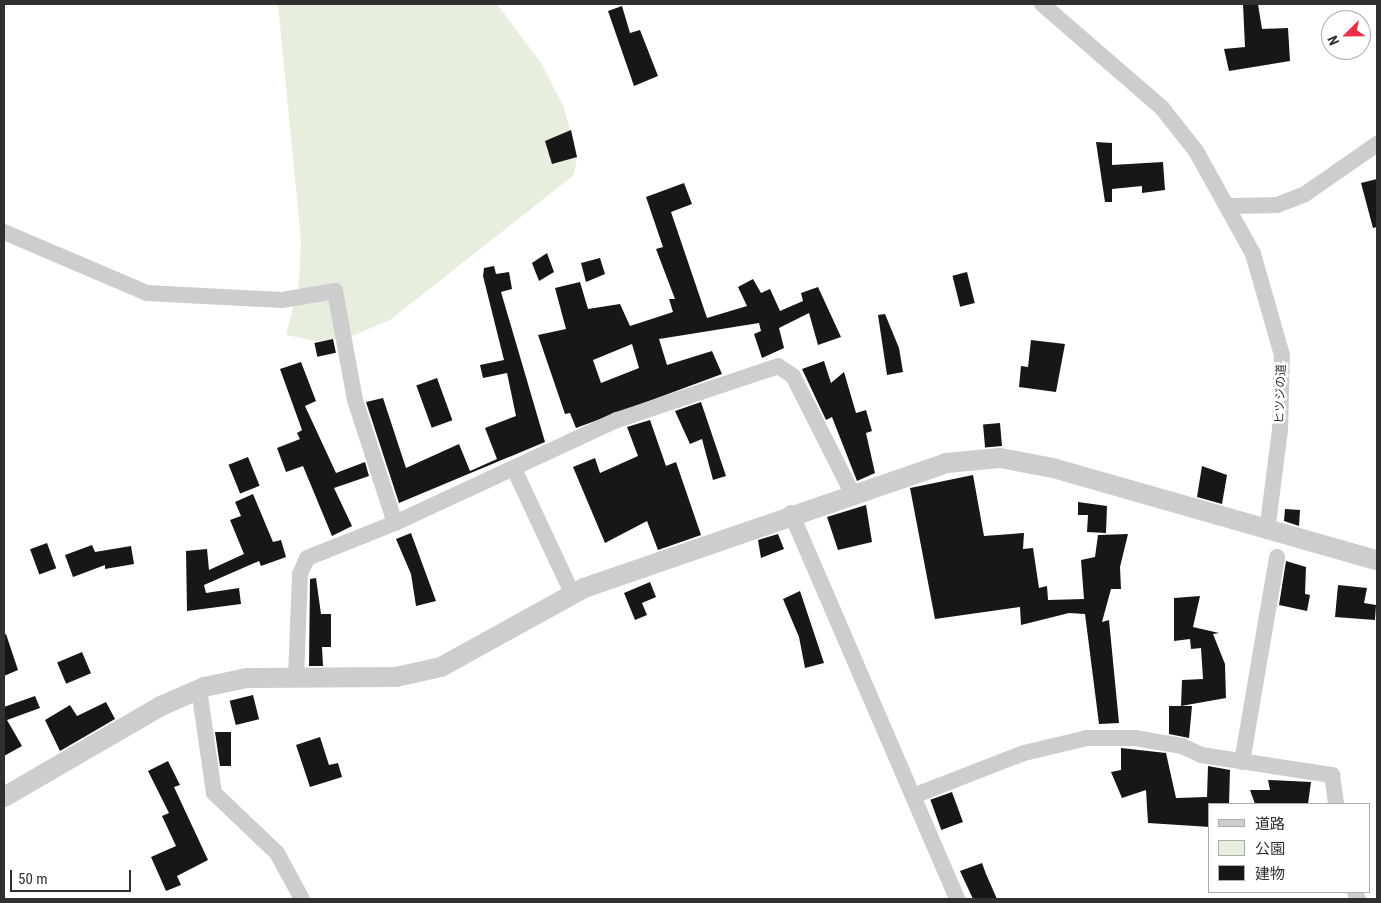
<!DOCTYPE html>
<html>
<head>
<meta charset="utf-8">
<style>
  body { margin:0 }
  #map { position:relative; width:1381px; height:903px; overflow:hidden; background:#fff; font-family:"Roboto Condensed","Noto Sans JP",sans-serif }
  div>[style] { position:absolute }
  .green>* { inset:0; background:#e7eede }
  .building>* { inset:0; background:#171717; transform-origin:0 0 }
  .minor>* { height:16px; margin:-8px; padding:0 8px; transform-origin:8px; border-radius:8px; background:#cdcdcd }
  .tertiary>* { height:20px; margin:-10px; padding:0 10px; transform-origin:10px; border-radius:10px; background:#cdcdcd }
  span { translate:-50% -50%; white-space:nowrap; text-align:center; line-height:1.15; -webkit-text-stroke:5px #fff; paint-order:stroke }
  .street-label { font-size:12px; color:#303030 }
  .frame { position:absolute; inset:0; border:5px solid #303030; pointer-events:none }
  .legend { position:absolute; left:1208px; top:803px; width:162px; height:90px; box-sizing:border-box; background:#fff; border:1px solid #acacac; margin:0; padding:6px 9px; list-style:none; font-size:15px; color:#303030 }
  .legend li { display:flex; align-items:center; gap:10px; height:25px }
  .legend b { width:25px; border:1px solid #acacac }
  .north { position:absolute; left:1321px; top:10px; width:50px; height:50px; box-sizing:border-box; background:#fff; border:1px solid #acacac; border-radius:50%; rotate:247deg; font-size:14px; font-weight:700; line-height:20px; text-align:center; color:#303030 }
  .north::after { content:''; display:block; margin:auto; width:18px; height:22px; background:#ed2d43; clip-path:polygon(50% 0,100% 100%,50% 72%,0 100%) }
  .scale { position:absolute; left:10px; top:870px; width:121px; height:22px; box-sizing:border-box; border:2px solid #303030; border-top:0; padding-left:6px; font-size:15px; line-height:18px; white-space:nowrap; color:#303030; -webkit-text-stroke:4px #fff; paint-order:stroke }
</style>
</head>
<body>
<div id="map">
  <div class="green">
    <div style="clip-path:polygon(278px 4px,497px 4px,541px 63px,564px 107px,577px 157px,574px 175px,390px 320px,347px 338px,316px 341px,286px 335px,299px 284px,301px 241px)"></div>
  </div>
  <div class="building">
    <div style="clip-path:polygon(1243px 4px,1258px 4px,1262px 29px,1288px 28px,1290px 61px,1229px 71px,1224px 49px,1245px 47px)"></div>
    <div style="clip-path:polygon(622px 6px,630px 33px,640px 30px,658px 76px,634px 86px,608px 11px)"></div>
    <div style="clip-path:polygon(571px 130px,577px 157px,552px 164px,545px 141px)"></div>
    <div style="clip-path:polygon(1096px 142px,1112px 143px,1112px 165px,1163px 162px,1165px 190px,1142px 193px,1142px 186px,1112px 189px,1112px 202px,1105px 202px)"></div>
    <div style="clip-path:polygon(1377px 179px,1377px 227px,1373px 228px,1361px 183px)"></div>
    <div style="clip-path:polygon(evenodd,684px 183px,692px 204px,671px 212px,707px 318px,747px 306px,738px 287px,753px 279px,761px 293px,770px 289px,780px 311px,803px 301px,801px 293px,818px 287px,841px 337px,818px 345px,809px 313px,779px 328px,784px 348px,762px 358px,754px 334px,761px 331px,759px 323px,659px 339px,667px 365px,712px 351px,722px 374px,576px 428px,570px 413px,565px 414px,538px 335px,566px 329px,555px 288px,580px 282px,588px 309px,620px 304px,630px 326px,673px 312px,669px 299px,675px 299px,656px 249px,663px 247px,646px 197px,684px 183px,632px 344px,639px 368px,601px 383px,593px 360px,632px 344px)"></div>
    <div style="clip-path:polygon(547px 253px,554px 272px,539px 281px,532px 263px)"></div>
    <div style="clip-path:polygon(600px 258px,605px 274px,586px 282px,581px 263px)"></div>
    <div style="clip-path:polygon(494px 266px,496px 274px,509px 272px,512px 289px,501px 292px,545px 442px,399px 503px,366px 402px,383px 398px,406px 468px,459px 444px,470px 471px,497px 459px,485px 428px,516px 416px,507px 373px,483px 378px,480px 365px,504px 360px,483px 276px,484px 268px)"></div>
    <div style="left:967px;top:272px;width:32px;height:15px;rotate:76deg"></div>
    <div style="clip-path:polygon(885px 314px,899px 348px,903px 372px,887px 375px,878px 315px)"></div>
    <div style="left:333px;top:339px;width:14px;height:19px;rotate:78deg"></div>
    <div style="clip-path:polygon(1031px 340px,1065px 344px,1056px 392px,1019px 387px,1021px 366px,1028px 367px)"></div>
    <div style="clip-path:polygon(824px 361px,831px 383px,844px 372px,856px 413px,866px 410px,872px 431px,866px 433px,875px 473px,857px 481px,832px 417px,826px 420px,802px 369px)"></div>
    <div style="clip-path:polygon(301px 362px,316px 401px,305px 406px,336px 473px,365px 462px,369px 476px,334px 488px,352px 526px,332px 536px,303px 466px,286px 472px,277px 448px,300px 439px,297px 433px,302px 430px,280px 369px)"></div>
    <div style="left:437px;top:378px;width:45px;height:22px;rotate:70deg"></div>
    <div style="clip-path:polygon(701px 402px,726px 476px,713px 480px,702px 439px,690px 444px,675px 411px)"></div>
    <div style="clip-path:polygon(650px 420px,666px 466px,676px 462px,701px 535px,658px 550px,647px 521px,605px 543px,573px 467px,595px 458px,600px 473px,638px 456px,627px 427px)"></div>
    <div style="left:1000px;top:423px;width:23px;height:17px;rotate:85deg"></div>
    <div style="left:248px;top:457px;width:31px;height:21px;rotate:68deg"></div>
    <div style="clip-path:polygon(1202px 466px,1227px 475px,1222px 504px,1197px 497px)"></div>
    <div style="clip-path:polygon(973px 475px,984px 536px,1024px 533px,1023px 549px,1033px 548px,1039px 588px,1047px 586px,1048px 600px,1084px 599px,1081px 560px,1095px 557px,1098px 535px,1128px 534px,1120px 567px,1121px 589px,1111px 589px,1102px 622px,1109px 620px,1119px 723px,1099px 724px,1085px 614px,1069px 613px,1021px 625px,1020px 607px,935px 619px,910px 488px)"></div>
    <div style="clip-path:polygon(253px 494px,273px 542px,281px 540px,286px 557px,261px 566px,259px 561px,204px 585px,206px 593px,239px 588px,241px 604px,187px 611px,186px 551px,207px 549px,209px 570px,244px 554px,230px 520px,241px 516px,235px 502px)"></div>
    <div style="clip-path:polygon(1078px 502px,1107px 506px,1106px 533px,1087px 532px,1088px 515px,1078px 515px)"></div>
    <div style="clip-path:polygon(866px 505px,872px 542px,838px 550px,827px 517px)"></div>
    <div style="clip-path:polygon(1285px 509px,1300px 510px,1299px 526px,1284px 521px)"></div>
    <div style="clip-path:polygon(411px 533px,436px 601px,416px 606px,411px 574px,396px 539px)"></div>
    <div style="clip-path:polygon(778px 534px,784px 549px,761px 558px,758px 540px)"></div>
    <div style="left:47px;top:543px;width:27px;height:18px;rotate:70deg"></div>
    <div style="clip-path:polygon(92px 545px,95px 552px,131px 546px,134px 564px,105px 569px,105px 565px,73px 577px,65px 555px)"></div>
    <div style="clip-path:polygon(1286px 561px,1306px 567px,1305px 594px,1310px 595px,1307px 611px,1279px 605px)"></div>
    <div style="clip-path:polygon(316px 578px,321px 614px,331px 614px,331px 647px,322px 647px,323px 666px,309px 666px,310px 579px)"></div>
    <div style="clip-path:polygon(650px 582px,656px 597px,642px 603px,647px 615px,635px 620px,624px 593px)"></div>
    <div style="clip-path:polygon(1338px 585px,1367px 588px,1364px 603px,1376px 605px,1375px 620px,1335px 617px)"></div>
    <div style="clip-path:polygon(800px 591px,824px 663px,805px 668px,799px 637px,783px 599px)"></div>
    <div style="clip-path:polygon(1200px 596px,1193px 627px,1219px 633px,1213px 634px,1225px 664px,1226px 698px,1181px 706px,1182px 680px,1203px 679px,1201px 648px,1191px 649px,1190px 639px,1174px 641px,1174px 598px)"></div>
    <div style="clip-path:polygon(6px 634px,18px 670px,4px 676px,4px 635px)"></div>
    <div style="left:82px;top:652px;width:23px;height:27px;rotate:67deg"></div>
    <div style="left:253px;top:695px;width:25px;height:24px;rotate:76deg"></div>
    <div style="clip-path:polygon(35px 696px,40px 708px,7px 720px,22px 746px,4px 756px,4px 707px)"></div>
    <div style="clip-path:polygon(106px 702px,115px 719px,60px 751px,45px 720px,70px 705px,77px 716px)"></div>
    <div style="clip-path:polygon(1169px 706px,1192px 706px,1189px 738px,1169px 734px)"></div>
    <div style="clip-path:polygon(215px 732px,231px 732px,231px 766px,220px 766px)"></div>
    <div style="clip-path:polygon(320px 737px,329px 765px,338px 763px,342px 777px,310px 787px,296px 745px)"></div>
    <div style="clip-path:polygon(1121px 748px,1166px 753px,1176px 798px,1207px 797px,1208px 766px,1230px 770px,1229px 804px,1210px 804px,1210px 827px,1148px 823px,1146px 790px,1122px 798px,1111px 772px,1121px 770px)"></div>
    <div style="clip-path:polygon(168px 761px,180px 785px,174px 787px,208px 860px,177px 876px,181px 885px,166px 891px,151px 857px,176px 846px,162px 816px,169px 813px,148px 771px)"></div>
    <div style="clip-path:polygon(1268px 780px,1311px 782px,1308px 804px,1255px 804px,1250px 790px,1270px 790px)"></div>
    <div style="left:952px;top:792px;width:32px;height:23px;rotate:70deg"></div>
    <div style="clip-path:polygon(982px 863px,986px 874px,997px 899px,973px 899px,960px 871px)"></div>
  </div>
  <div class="minor">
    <div style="left:1042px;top:4px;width:159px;rotate:40.9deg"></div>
    <div style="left:1162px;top:108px;width:55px;rotate:51.7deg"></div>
    <div style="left:1196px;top:151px;width:118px;rotate:61deg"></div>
    <div style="left:1253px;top:254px;width:105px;rotate:74deg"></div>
    <div style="left:1282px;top:355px;width:75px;rotate:91.5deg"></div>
    <div style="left:1280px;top:430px;width:102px;rotate:97.3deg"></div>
    <div style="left:1231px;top:206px;width:46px;rotate:-1.2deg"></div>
    <div style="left:1277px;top:205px;width:30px;rotate:-21deg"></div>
    <div style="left:1305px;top:194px;width:88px;rotate:-34.8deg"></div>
    <div style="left:4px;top:232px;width:155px;rotate:23.1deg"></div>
    <div style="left:147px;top:293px;width:135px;rotate:3deg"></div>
    <div style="left:282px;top:300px;width:54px;rotate:-9.6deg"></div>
    <div style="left:335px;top:291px;width:111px;rotate:79.6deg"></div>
    <div style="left:355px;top:400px;width:129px;rotate:72deg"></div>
    <div style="left:514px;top:469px;width:139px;rotate:64.9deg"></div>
    <div style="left:791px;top:513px;width:420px;rotate:66.7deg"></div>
    <div style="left:296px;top:678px;width:104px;rotate:-87.8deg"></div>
    <div style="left:300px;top:574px;width:17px;rotate:-66deg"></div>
    <div style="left:307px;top:558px;width:95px;rotate:-21.7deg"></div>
    <div style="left:395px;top:523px;width:245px;rotate:-24.9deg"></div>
    <div style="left:617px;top:420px;width:170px;rotate:-18.5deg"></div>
    <div style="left:778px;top:366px;width:18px;rotate:34deg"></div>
    <div style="left:793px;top:376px;width:131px;rotate:63.2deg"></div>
    <div style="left:199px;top:689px;width:105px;rotate:81.8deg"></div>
    <div style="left:214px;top:793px;width:87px;rotate:43.6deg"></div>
    <div style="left:277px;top:853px;width:52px;rotate:61.5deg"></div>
    <div style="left:1242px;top:762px;width:208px;rotate:-80.3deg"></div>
    <div style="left:913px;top:796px;width:119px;rotate:-21.2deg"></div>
    <div style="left:1024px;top:753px;width:65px;rotate:-13.4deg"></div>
    <div style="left:1087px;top:738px;width:48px"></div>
    <div style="left:1135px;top:738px;width:48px;rotate:9.7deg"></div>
    <div style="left:1182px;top:746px;width:21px;rotate:25deg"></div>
    <div style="left:1201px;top:755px;width:133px;rotate:8.7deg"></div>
    <div style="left:1332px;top:775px;width:29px;rotate:82deg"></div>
    <div style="left:1355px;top:892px;width:8px;rotate:67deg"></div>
  </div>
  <div class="tertiary">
    <div style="left:4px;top:797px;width:181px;rotate:-30.1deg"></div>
    <div style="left:161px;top:706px;width:47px;rotate:-23.8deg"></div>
    <div style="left:204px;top:687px;width:44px;rotate:-11.8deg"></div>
    <div style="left:247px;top:678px;width:149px;rotate:-0.4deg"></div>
    <div style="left:396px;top:677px;width:46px;rotate:-12.5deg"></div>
    <div style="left:441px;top:667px;width:163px;rotate:-28.9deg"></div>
    <div style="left:584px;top:588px;width:383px;rotate:-19deg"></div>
    <div style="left:946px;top:463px;width:54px;rotate:-5.3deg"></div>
    <div style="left:1000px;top:458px;width:54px;rotate:10.7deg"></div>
    <div style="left:1053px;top:468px;width:337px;rotate:15.9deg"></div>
  </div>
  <div class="street-label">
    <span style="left:1281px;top:394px;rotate:-88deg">ヒツジの道</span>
  </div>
  <div class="frame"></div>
  <ul class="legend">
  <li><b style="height:6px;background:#cdcdcd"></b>道路</li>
  <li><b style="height:14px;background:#e7eede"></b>公園</li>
  <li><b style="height:14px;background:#171717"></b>建物</li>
  </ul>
  <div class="north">N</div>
  <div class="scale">50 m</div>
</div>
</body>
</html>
